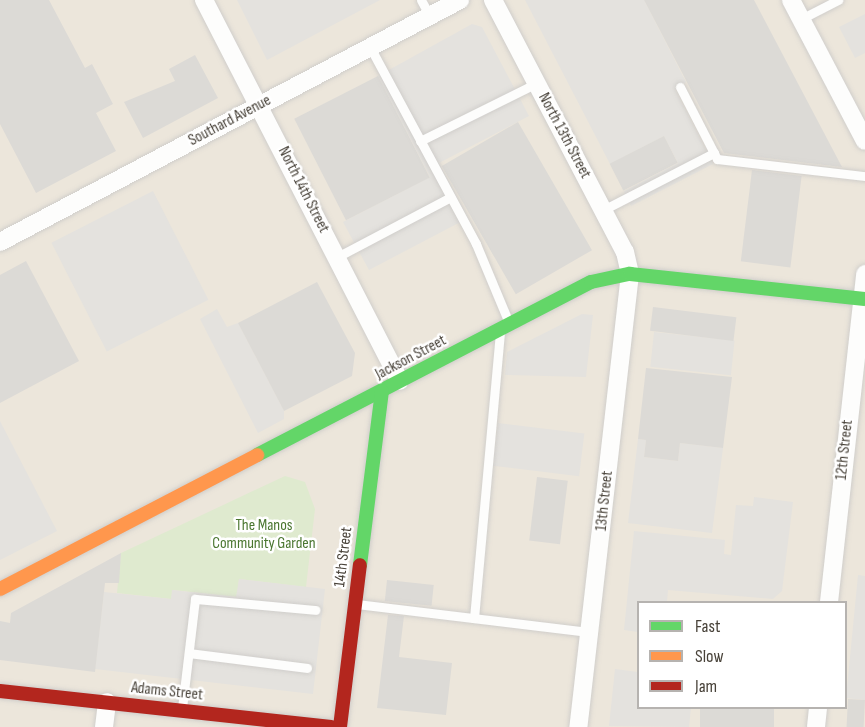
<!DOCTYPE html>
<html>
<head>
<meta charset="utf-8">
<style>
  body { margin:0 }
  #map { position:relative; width:865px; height:727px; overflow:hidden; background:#f2f1ed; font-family:"Sofia Sans Condensed",sans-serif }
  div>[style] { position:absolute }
  .commercial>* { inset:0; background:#ece6db }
  .green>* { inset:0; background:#dfeacf }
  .parking>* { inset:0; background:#e4e2de; transform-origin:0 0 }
  .building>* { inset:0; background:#dcdad6; transform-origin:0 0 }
  .roads { filter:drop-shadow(0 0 2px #d0cecb) drop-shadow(0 0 2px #d0cecb) }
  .lane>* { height:9px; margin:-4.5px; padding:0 4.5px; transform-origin:4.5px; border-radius:4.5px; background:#fdfdfc }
  .street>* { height:18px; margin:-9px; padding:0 9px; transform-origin:9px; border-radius:9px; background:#fdfdfc }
  .fast>* { height:14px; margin:-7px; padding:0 7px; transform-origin:7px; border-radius:7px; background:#63d668 }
  .slow>* { height:14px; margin:-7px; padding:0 7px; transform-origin:7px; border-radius:7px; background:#ff974d }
  .jam>* { height:14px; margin:-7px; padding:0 7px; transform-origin:7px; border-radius:7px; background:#b3261e }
  span { translate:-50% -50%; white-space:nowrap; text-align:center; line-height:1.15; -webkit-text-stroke:5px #fff; paint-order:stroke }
  .street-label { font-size:16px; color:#484239 }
  .park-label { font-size:16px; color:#4a7630 }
  .legend { position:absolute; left:637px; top:601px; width:210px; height:108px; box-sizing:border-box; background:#fff; border:2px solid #b6b3b0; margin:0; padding:8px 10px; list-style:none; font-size:18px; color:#484239 }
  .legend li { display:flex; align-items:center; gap:12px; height:30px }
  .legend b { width:30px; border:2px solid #b6b3b0 }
</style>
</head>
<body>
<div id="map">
  <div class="commercial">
    <div style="clip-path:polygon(evenodd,0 0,865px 0,865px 727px,0 727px,0 0,638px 602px,846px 602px,846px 708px,638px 708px,638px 602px)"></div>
  </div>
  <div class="green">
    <div style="clip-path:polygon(285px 476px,305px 482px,315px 509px,306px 587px,239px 579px,237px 597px,173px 590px,171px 599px,117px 593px,121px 553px)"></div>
  </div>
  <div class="parking">
    <div style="clip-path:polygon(237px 0,380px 0,267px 60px)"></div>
    <div style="clip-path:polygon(525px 0,644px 0,686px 82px,675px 90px,713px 164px,631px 206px,624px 191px,678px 163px,664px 136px,610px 164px)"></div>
    <div style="clip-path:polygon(865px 14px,865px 53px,855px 58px,839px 27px)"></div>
    <div style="clip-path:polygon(472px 24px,482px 27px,529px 116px,439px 163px,468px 218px,369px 270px,343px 222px,430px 177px,378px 76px)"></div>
    <div style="left:153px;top:191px;width:122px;height:114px;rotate:63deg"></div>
    <div style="clip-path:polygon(217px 309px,227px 327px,238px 323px,284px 411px,284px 419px,258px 433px,200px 319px)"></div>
    <div style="clip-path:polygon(582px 314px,593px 315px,586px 377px,505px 375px,507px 352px)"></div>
    <div style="left:654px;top:332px;width:81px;height:35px;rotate:6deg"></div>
    <div style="clip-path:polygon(0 421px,57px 531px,0 560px)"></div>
    <div style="left:498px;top:423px;width:87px;height:43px;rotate:7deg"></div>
    <div style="clip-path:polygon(638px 439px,646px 440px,644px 457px,678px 461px,680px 443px,723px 448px,712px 533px,628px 523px)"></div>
    <div style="clip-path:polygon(754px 497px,793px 502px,782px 591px,773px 599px,668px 590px,667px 602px,638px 602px,638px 632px,624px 630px,634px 531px,725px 540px,724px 554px,731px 555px,736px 505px,753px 506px)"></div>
    <div style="clip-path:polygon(858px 575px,865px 576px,865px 700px,846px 698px)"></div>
    <div style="clip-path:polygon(239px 579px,325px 589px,313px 694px,95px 669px,104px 592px,171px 599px,172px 590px,236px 597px)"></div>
    <div style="clip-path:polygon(615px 669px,638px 672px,638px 708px,691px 708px,689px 727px,609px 726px)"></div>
  </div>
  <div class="building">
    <div style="clip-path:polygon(0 0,49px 0,85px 68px,92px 64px,113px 104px,96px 113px,116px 151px,36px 193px,0 124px)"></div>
    <div style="clip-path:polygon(644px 0,754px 0,842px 167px,724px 153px)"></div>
    <div style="clip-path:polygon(195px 55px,218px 98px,143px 138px,124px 102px,175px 81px,169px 69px)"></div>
    <div style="left:378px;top:76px;width:114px;height:94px;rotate:63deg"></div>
    <div style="left:518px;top:122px;width:148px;height:88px;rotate:60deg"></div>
    <div style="left:664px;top:136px;width:30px;height:61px;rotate:63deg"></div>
    <div style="left:752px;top:170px;width:50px;height:92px;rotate:7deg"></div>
    <div style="clip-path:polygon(26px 261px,79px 361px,0 403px,0 275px)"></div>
    <div style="clip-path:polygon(317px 282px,355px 353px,352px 376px,284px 411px,238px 323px)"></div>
    <div style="left:653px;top:307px;width:84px;height:24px;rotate:7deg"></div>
    <div style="clip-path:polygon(646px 368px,732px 377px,723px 448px,680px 443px,678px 461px,644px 457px,646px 440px,638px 439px)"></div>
    <div style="left:537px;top:477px;width:31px;height:64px;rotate:7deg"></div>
    <div style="clip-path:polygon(121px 553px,119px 583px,105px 583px,95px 672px,0 660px,0 621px,10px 623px,11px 613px)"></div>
    <div style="left:387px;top:580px;width:47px;height:21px;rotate:6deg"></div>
    <div style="clip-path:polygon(388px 615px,404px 616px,399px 657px,452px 663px,446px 715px,377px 708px)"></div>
    <div style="left:848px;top:699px;width:17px;height:28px;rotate:3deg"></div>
    <div style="left:700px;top:708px;width:74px;height:19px"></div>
  </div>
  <div class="roads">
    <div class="lane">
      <div style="left:421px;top:0;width:18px;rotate:61deg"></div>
      <div style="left:801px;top:19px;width:42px;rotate:-27.2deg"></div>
      <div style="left:370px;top:47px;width:224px;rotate:61.7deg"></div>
      <div style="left:476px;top:244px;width:86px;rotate:67.3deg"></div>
      <div style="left:680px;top:87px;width:81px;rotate:62.8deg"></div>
      <div style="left:717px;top:159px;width:149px;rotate:6.6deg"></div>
      <div style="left:420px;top:141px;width:131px;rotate:-26.4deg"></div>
      <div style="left:603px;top:210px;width:125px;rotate:-27.2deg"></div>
      <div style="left:337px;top:257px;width:127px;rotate:-27.8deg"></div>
      <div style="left:357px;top:604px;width:235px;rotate:6.9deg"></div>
      <div style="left:474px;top:618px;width:287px;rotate:-84.8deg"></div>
      <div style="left:189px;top:653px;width:119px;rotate:7.2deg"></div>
      <div style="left:182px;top:708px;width:110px;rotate:-83.2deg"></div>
      <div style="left:195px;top:599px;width:121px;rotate:5.2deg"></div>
    </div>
    <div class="street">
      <div style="left:204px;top:0;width:428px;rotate:62.8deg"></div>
      <div style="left:493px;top:0;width:284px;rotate:62.4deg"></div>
      <div style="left:625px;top:252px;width:23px;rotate:77deg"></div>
      <div style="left:630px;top:274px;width:456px;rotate:96.5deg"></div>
      <div style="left:791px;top:0;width:159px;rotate:62.3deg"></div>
      <div style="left:0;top:242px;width:520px;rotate:-27.75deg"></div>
      <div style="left:829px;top:602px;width:330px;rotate:-83.7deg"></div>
      <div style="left:104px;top:727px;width:25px;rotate:-83deg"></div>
      <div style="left:816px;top:727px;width:19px;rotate:-84deg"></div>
    </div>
    <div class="fast">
      <div style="left:257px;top:455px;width:376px;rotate:-27.4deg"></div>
      <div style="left:591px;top:282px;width:40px;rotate:-12deg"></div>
      <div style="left:630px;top:274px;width:236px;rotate:6.1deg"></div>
      <div style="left:360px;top:565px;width:175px;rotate:-82.8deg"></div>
    </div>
    <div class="slow">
      <div style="left:0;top:589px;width:290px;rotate:-27.5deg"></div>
    </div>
    <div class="jam">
      <div style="left:0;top:691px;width:333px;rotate:6.2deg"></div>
      <div style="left:340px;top:727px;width:163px;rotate:-83deg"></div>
    </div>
  </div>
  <div class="street-label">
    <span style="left:230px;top:121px;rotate:-28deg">Southard Avenue</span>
    <span style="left:564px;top:136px;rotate:62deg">North 13th Street</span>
    <span style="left:303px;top:190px;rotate:63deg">North 14th Street</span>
    <span style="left:411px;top:358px;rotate:-28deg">Jackson Street</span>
    <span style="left:845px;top:450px;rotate:-84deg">12th Street</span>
    <span style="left:605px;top:501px;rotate:-84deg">13th Street</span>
    <span style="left:344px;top:557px;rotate:-83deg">14th Street</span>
    <span style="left:167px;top:692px;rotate:6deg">Adams Street</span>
  </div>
  <div class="park-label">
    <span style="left:264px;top:535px">The Manos<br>Community Garden</span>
  </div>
  <ul class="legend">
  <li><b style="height:8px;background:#63d668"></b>Fast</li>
  <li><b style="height:8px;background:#ff974d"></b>Slow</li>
  <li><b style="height:8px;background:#b3261e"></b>Jam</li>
  </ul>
</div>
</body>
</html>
